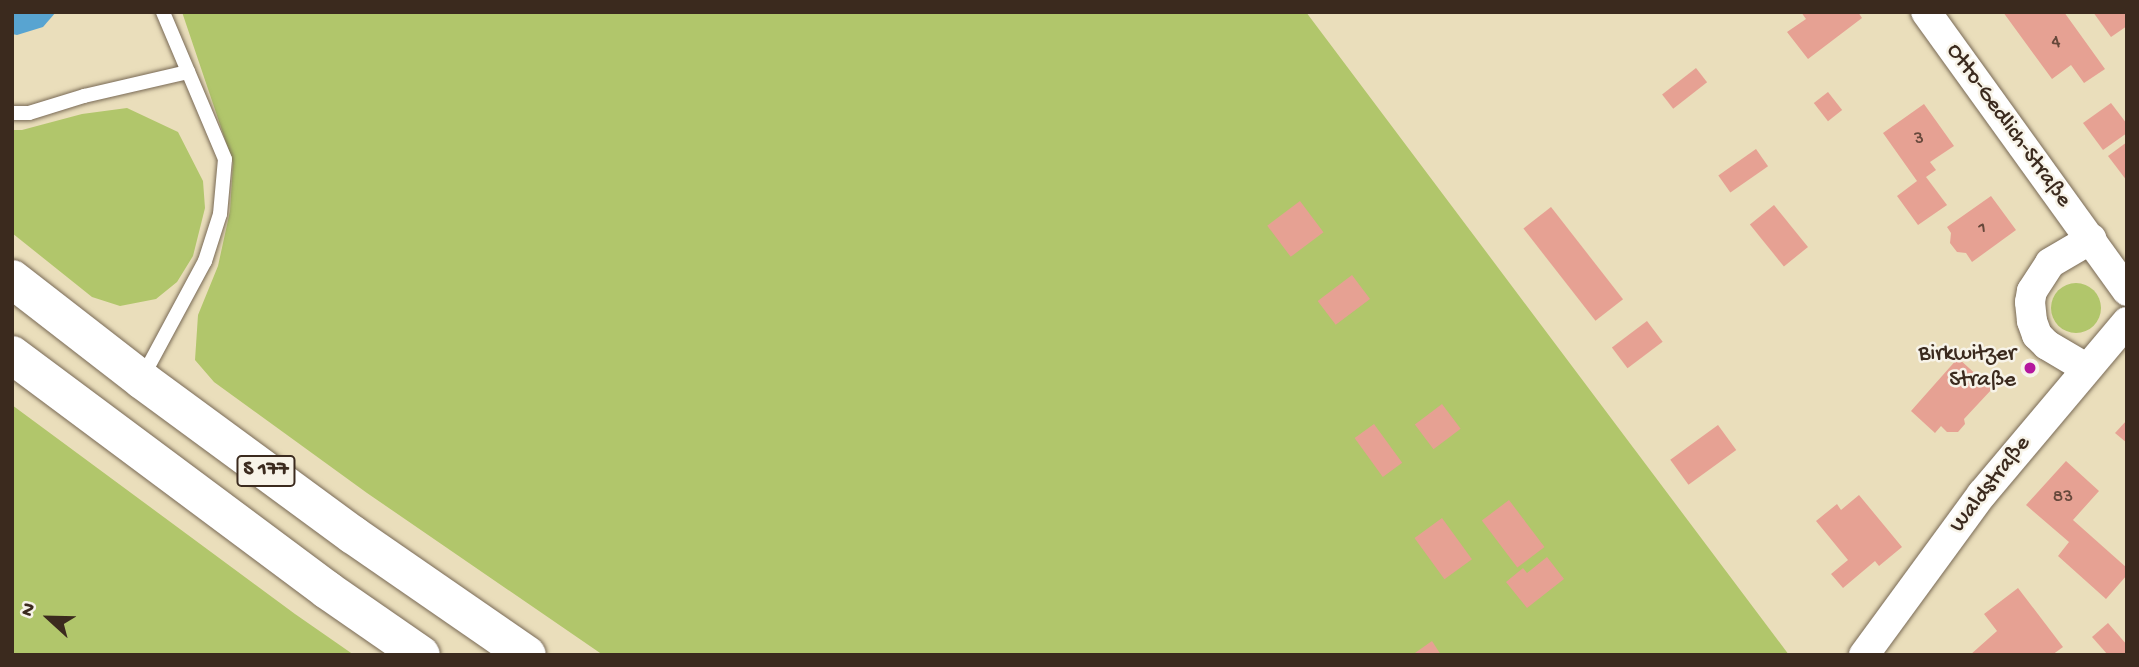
<!DOCTYPE html>
<html>
<head>
<meta charset="utf-8">
<style>
  body { margin:0 }
  #map { position:relative; width:2139px; height:667px; overflow:hidden; background:#eadebb; font-family:"Gochi Hand",sans-serif }
  div>[style] { position:absolute }
  .green>* { inset:0; background:#b1c66b }
  .round { border-radius:50% }
  .water>* { inset:0; background:#58a4d1 }
  .building>* { inset:0; background:#e6a193; transform-origin:0 0 }
  .roads { filter:drop-shadow(0 0 2px #786955) drop-shadow(0 0 2px #786955) }
  .service>* { height:14px; margin:-7px; padding:0 7px; transform-origin:7px; border-radius:7px; background:#fff }
  .minor>* { height:30px; margin:-15px; padding:0 15px; transform-origin:15px; border-radius:15px; background:#fff }
  .trunk>* { height:38px; margin:-19px; padding:0 19px; transform-origin:19px; border-radius:19px; background:#fff }
  .dots>* { width:19px; height:19px; translate:-50% -50%; box-sizing:border-box; border:4px solid #f7f3e8; border-radius:50% }
  span { translate:-50% -50%; white-space:nowrap; text-align:center; line-height:1.15; -webkit-text-stroke:5px #f7f3e8; paint-order:stroke }
  .number-label { font-size:19px; color:#66483b }
  .number-label span { -webkit-text-stroke-width:0 }
  .shield-label span { padding:2px 5px; background:#f7f3e8; border:2px solid; border-radius:5px; -webkit-text-stroke-width:0 }
  .shield-label { font-size:21px; color:#3b2a1e; font-weight:700 }
  .street-label { font-size:23px; color:#3b2a1e }
  .poi-label { font-size:23px; color:#3b2a1e }
  .right { translate:-100% -50%; text-align:right }
  .frame { position:absolute; inset:0; border:14px solid #3b2a1e; pointer-events:none }
  .north { position:absolute; left:14px; top:583px; width:70px; height:70px; -webkit-text-stroke:5px #f7f3e8; paint-order:stroke; rotate:292deg; font-size:19px; font-weight:700; line-height:28px; text-align:center; color:#3b2a1e }
  .north::after { content:''; display:block; margin:auto; width:24px; height:32px; background:#3b2a1e; clip-path:polygon(50% 0,100% 100%,50% 72%,0 100%) }
</style>
</head>
<body>
<div id="map">
  <div class="green">
    <div style="clip-path:polygon(182px 12px,1306px 12px,1789px 655px,603px 655px,367px 493px,214px 382px,195px 360px,198px 315px,218px 266px,230px 211px,233px 163px)"></div>
    <div style="clip-path:polygon(127px 108px,178px 132px,203px 181px,205px 208px,193px 256px,177px 282px,156px 299px,120px 306px,92px 297px,12px 233px,12px 130px,22px 130px,82px 114px)"></div>
    <div class="round" style="left:2051px;top:283px;width:50px;height:50px"></div>
    <div style="clip-path:polygon(12px 405px,295px 614px,354px 655px,12px 655px)"></div>
  </div>
  <div class="water">
    <div style="clip-path:polygon(12px 12px,56px 12px,43px 27px,17px 35px,12px 34px)"></div>
  </div>
  <div class="building">
    <div style="clip-path:polygon(1801px 12px,1858px 12px,1862px 18px,1808px 59px,1787px 32px,1806px 19px)"></div>
    <div style="clip-path:polygon(2003px 12px,2064px 12px,2105px 69px,2084px 83px,2071px 65px,2052px 79px)"></div>
    <div style="clip-path:polygon(2093px 12px,2127px 12px,2127px 26px,2111px 37px)"></div>
    <div style="left:1696px;top:68px;width:18px;height:43px;rotate:52deg"></div>
    <div style="left:1828px;top:92px;width:23px;height:18px;rotate:52deg"></div>
    <div style="clip-path:polygon(2111px 103px,2127px 124px,2127px 133px,2103px 150px,2083px 123px)"></div>
    <div style="clip-path:polygon(1924px 104px,1954px 146px,1930px 162px,1936px 170px,1926px 177px,1947px 205px,1918px 225px,1897px 196px,1917px 181px,1883px 133px)"></div>
    <div style="clip-path:polygon(2127px 142px,2127px 181px,2108px 156px)"></div>
    <div style="left:1756px;top:149px;width:21px;height:46px;rotate:55deg"></div>
    <div style="clip-path:polygon(1991px 196px,2016px 230px,1972px 262px,1966px 253px,1957px 252px,1950px 243px,1951px 233px,1947px 227px)"></div>
    <div style="left:1300px;top:201px;width:39px;height:41px;rotate:53deg"></div>
    <div style="left:1774px;top:205px;width:54px;height:31px;rotate:51deg"></div>
    <div style="left:1551px;top:207px;width:117px;height:35px;rotate:52deg"></div>
    <div style="left:1352px;top:275px;width:30px;height:43px;rotate:53deg"></div>
    <div style="left:1647px;top:321px;width:26px;height:44px;rotate:53deg"></div>
    <div style="clip-path:polygon(1958px 358px,1992px 389px,1964px 419px,1965px 424px,1958px 432px,1947px 432px,1941px 426px,1935px 433px,1911px 411px)"></div>
    <div style="left:1442px;top:404px;width:31px;height:34px;rotate:53deg"></div>
    <div style="clip-path:polygon(2127px 420px,2127px 443px,2115px 433px)"></div>
    <div style="left:1374px;top:424px;width:48px;height:24px;rotate:54deg"></div>
    <div style="left:1718px;top:425px;width:31px;height:59px;rotate:54deg"></div>
    <div style="clip-path:polygon(2066px 461px,2099px 491px,2073px 520px,2127px 568px,2127px 575px,2106px 599px,2058px 556px,2069px 542px,2026px 505px)"></div>
    <div style="clip-path:polygon(1859px 495px,1902px 547px,1879px 566px,1875px 561px,1843px 588px,1831px 574px,1848px 560px,1816px 521px,1837px 504px,1841px 510px)"></div>
    <div style="left:1509px;top:500px;width:59px;height:34px;rotate:53deg"></div>
    <div style="left:1442px;top:518px;width:51px;height:34px;rotate:54deg"></div>
    <div style="clip-path:polygon(1547px 557px,1564px 579px,1527px 608px,1506px 582px,1523px 568px,1527px 573px)"></div>
    <div style="clip-path:polygon(2018px 588px,2063px 647px,2052px 655px,1970px 655px,1997px 631px,1984px 614px)"></div>
    <div style="clip-path:polygon(2108px 623px,2127px 645px,2125px 655px,2108px 655px,2092px 637px)"></div>
    <div style="clip-path:polygon(1432px 641px,1441px 655px,1412px 655px)"></div>
  </div>
  <div class="roads">
    <div class="service">
      <div style="left:12px;top:113px;width:17px"></div>
      <div style="left:29px;top:113px;width:58px;rotate:-17.2deg"></div>
      <div style="left:84px;top:96px;width:107px;rotate:-13deg"></div>
      <div style="left:142px;top:378px;width:133px;rotate:-61.7deg"></div>
      <div style="left:205px;top:261px;width:49px;rotate:-72.3deg"></div>
      <div style="left:220px;top:214px;width:55px;rotate:-84.8deg"></div>
      <div style="left:225px;top:159px;width:160px;rotate:-112.9deg"></div>
    </div>
    <div class="minor">
      <div style="left:1926px;top:12px;width:344px;rotate:54.2deg"></div>
      <div style="left:2086px;top:368px;width:45px;rotate:-149.5deg"></div>
      <div style="left:2047px;top:345px;width:14px;rotate:-135deg"></div>
      <div style="left:2037px;top:335px;width:15px;rotate:-110deg"></div>
      <div style="left:2032px;top:321px;width:19px;rotate:-96deg"></div>
      <div style="left:2030px;top:302px;width:11px;rotate:-80deg"></div>
      <div style="left:2032px;top:291px;width:33px;rotate:-57deg"></div>
      <div style="left:2050px;top:263px;width:48px;rotate:-30.3deg"></div>
      <div style="left:1864px;top:655px;width:200px;rotate:-53.8deg"></div>
      <div style="left:1982px;top:494px;width:225px;rotate:-49.9deg"></div>
    </div>
    <div class="trunk">
      <div style="left:12px;top:279px;width:165px;rotate:37.8deg"></div>
      <div style="left:142px;top:380px;width:262px;rotate:36.3deg"></div>
      <div style="left:353px;top:535px;width:211px;rotate:34.6deg"></div>
      <div style="left:12px;top:355px;width:393px;rotate:36.7deg"></div>
      <div style="left:327px;top:590px;width:114px;rotate:34.7deg"></div>
    </div>
  </div>
  <div class="dots">
    <div style="left:2030px;top:368px;background:#b5179e"></div>
  </div>
  <div class="number-label">
    <span style="left:2056px;top:43px">4</span>
    <span style="left:1919px;top:140px">3</span>
    <span style="left:1982px;top:229px">1</span>
    <span style="left:2063px;top:498px">83</span>
  </div>
  <div class="shield-label">
    <span style="left:266px;top:471px">S 177</span>
  </div>
  <div class="street-label">
    <span style="left:2008px;top:126px;rotate:54deg">Otto-Gedlich-Straße</span>
    <span style="left:1991px;top:485px;rotate:-52deg">Waldstraße</span>
  </div>
  <div class="poi-label">
    <span class="right" style="left:2016px;top:368px">Birkwitzer<br>Straße</span>
  </div>
  <div class="frame"></div>
  <div class="north">N</div>
</div>
</body>
</html>
